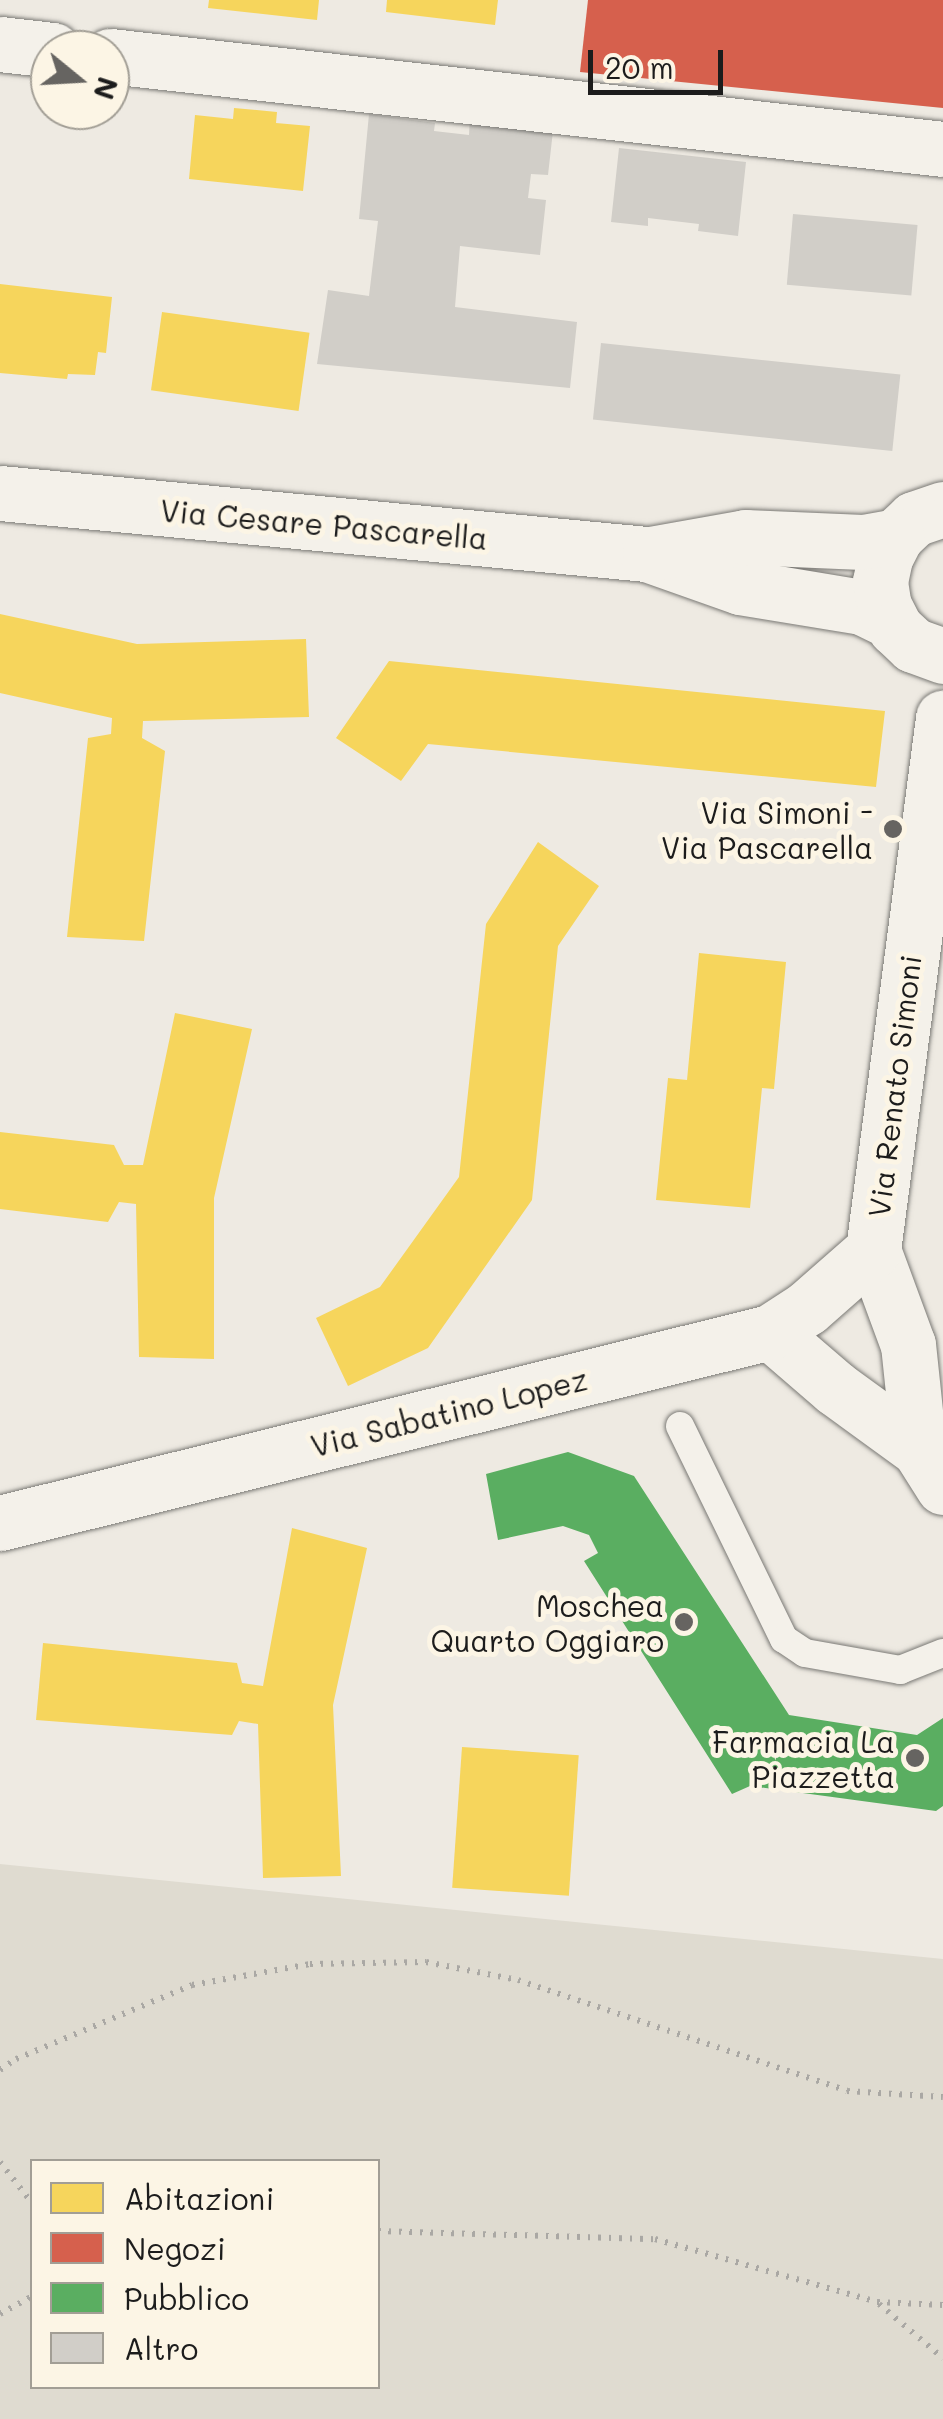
<!DOCTYPE html>
<html>
<head>
<meta charset="utf-8">
<style>
  body { margin:0 }
  #map { position:relative; width:943px; height:2419px; overflow:hidden; background:#eeeae2; font-family:Mali,sans-serif }
  div>[style] { position:absolute }
  .green>* { inset:0; background:#dfdbd0 }
  .homes>* { inset:0; background:#f6d55c; transform-origin:0 0 }
  .shops>* { inset:0; background:#d6604d }
  .public>* { inset:0; background:#5aae61 }
  .building>* { inset:0; background:#d1cec8; transform-origin:0 0 }
  .path>* { height:6px; margin-top:-3px; transform-origin:0; background:repeating-linear-gradient(90deg,#aaa8a4 0 2.5px,transparent 0 10.5px) }
  .roads { filter:drop-shadow(0 0 2px #7a7975) drop-shadow(0 0 2px #7a7975) }
  .service>* { height:28px; margin:-14px; padding:0 14px; transform-origin:14px; border-radius:14px; background:#f4f1ea }
  .minor>* { height:55px; margin:-27.5px; padding:0 27.5px; transform-origin:27.5px; border-radius:27.5px; background:#f4f1ea }
  .dots>* { width:28px; height:28px; translate:-50% -50%; box-sizing:border-box; border:5px solid #fcf5e5; border-radius:50% }
  span { translate:-50% -50%; white-space:nowrap; text-align:center; line-height:1.15; -webkit-text-stroke:10px #fcf5e5; paint-order:stroke }
  .street-label { font-size:30px; color:#1c1c1c }
  .poi-label { font-size:30px; color:#1c1c1c }
  .right { translate:-100% -50%; text-align:right }
  .legend { position:absolute; left:30px; top:2159px; width:350px; height:230px; box-sizing:border-box; background:#fcf5e5; border:2px solid #a29e95; margin:0; padding:12px 18px; list-style:none; font-size:30px; color:#1c1c1c }
  .legend li { display:flex; align-items:center; gap:20px; height:50px }
  .legend b { width:50px; border:2px solid #a29e95 }
  .north { position:absolute; left:30px; top:30px; width:100px; height:100px; box-sizing:border-box; background:#fcf5e5; border:2px solid #a29e95; border-radius:50%; rotate:108deg; font-size:28px; font-weight:700; line-height:40px; text-align:center; color:#1c1c1c }
  .north::after { content:''; display:block; margin:auto; width:35px; height:45px; background:#666461; clip-path:polygon(50% 0,100% 100%,50% 72%,0 100%) }
  .scale { position:absolute; left:588px; top:50px; width:135px; height:45px; box-sizing:border-box; border:5px solid #1c1c1c; border-top:0; padding-left:12px; font-size:30px; line-height:35px; white-space:nowrap; color:#1c1c1c; -webkit-text-stroke:8px #fcf5e5; paint-order:stroke }
</style>
</head>
<body>
<div id="map">
  <div class="green">
    <div style="clip-path:polygon(evenodd,0 1864px,943px 1959px,943px 2419px,0 2419px,0 1864px,32px 2162px,378px 2162px,378px 2386px,32px 2386px,32px 2162px)"></div>
  </div>
  <div class="homes">
    <div style="clip-path:polygon(209px 0,319px 0,317px 20px,208px 8px)"></div>
    <div style="clip-path:polygon(387px 0,498px 0,495px 25px,386px 12px)"></div>
    <div style="clip-path:polygon(234px 108px,277px 112px,276px 123px,310px 126px,303px 191px,189px 179px,195px 115px,233px 119px)"></div>
    <div style="clip-path:polygon(0 284px,112px 297px,106px 353px,98px 352px,95px 375px,68px 374px,67px 379px,0 373px)"></div>
    <div style="left:162px;top:312px;width:149px;height:79px;rotate:8deg"></div>
    <div style="clip-path:polygon(0 614px,137px 644px,306px 639px,309px 717px,143px 721px,142px 738px,165px 751px,144px 941px,67px 937px,88px 738px,111px 734px,112px 718px,0 693px)"></div>
    <div style="clip-path:polygon(389px 661px,885px 711px,876px 787px,428px 744px,401px 781px,336px 738px)"></div>
    <div style="clip-path:polygon(538px 842px,599px 886px,558px 946px,532px 1200px,428px 1348px,348px 1386px,316px 1318px,380px 1287px,459px 1177px,486px 924px)"></div>
    <div style="clip-path:polygon(699px 953px,786px 962px,774px 1089px,762px 1088px,750px 1208px,656px 1200px,668px 1078px,687px 1080px)"></div>
    <div style="clip-path:polygon(175px 1013px,252px 1029px,214px 1198px,214px 1359px,139px 1357px,136px 1204px,119px 1202px,108px 1222px,0 1209px,0 1132px,114px 1145px,124px 1165px,143px 1165px)"></div>
    <div style="clip-path:polygon(292px 1528px,367px 1548px,333px 1705px,341px 1876px,263px 1878px,258px 1724px,239px 1721px,232px 1735px,36px 1720px,43px 1643px,237px 1663px,242px 1683px,263px 1686px)"></div>
    <div style="left:462px;top:1747px;width:117px;height:141px;rotate:4deg"></div>
  </div>
  <div class="shops">
    <div style="clip-path:polygon(588px 0,943px 0,943px 108px,580px 72px)"></div>
  </div>
  <div class="public">
    <div style="clip-path:polygon(568px 1452px,634px 1476px,789px 1715px,917px 1735px,943px 1718px,943px 1806px,936px 1811px,750px 1786px,732px 1794px,584px 1561px,598px 1553px,589px 1535px,563px 1526px,498px 1540px,486px 1474px)"></div>
  </div>
  <div class="building">
    <div style="clip-path:polygon(369px 114px,435px 123px,434px 131px,469px 135px,470px 115px,554px 122px,548px 175px,531px 174px,528px 198px,546px 200px,540px 255px,460px 246px,455px 307px,577px 322px,570px 388px,317px 364px,328px 290px,369px 296px,378px 221px,359px 219px)"></div>
    <div style="clip-path:polygon(619px 148px,746px 162px,738px 236px,698px 231px,699px 224px,648px 218px,648px 226px,611px 222px)"></div>
    <div style="left:793px;top:214px;width:125px;height:71px;rotate:5deg"></div>
    <div style="left:601px;top:343px;width:301px;height:77px;rotate:6deg"></div>
  </div>
  <div class="path">
    <div style="left:0;top:2070px;width:19px;rotate:-35deg"></div>
    <div style="left:16px;top:2059px;width:191px;rotate:-22.8deg"></div>
    <div style="left:192px;top:1985px;width:120px;rotate:-10.1deg"></div>
    <div style="left:310px;top:1964px;width:116px;rotate:-1deg"></div>
    <div style="left:426px;top:1962px;width:94px;rotate:11.1deg"></div>
    <div style="left:518px;top:1980px;width:347px;rotate:18.6deg"></div>
    <div style="left:847px;top:2091px;width:96px;rotate:3.6deg"></div>
    <div style="left:0;top:2162px;width:52px;rotate:52deg"></div>
    <div style="left:378px;top:2231px;width:277px;rotate:1.7deg"></div>
    <div style="left:655px;top:2239px;width:231px;rotate:15.8deg"></div>
    <div style="left:877px;top:2302px;width:66px;rotate:2.6deg"></div>
    <div style="left:879px;top:2304px;width:84px;rotate:40.2deg"></div>
    <div style="left:0;top:2314px;width:37px;rotate:-29deg"></div>
  </div>
  <div class="roads">
    <div class="service">
      <div style="left:680px;top:1426px;width:237px;rotate:64deg"></div>
      <div style="left:784px;top:1639px;width:25px;rotate:34deg"></div>
      <div style="left:805px;top:1653px;width:97px;rotate:10.1deg"></div>
      <div style="left:900px;top:1670px;width:46px;rotate:-21.6deg"></div>
    </div>
    <div class="minor">
      <div style="left:0;top:44px;width:53px;rotate:6.5deg"></div>
      <div style="left:110px;top:56px;width:838px;rotate:6.37deg"></div>
      <div style="left:0;top:493px;width:650px;rotate:5.39deg"></div>
      <div style="left:647px;top:554px;width:99px;rotate:19.5deg"></div>
      <div style="left:740px;top:587px;width:124px;rotate:9.3deg"></div>
      <div style="left:862px;top:607px;width:32px;rotate:26deg"></div>
      <div style="left:943px;top:509px;width:31px;rotate:161deg"></div>
      <div style="left:914px;top:519px;width:25px;rotate:137deg"></div>
      <div style="left:896px;top:536px;width:25px;rotate:117deg"></div>
      <div style="left:885px;top:558px;width:25px;rotate:102deg"></div>
      <div style="left:880px;top:582px;width:24px;rotate:81deg"></div>
      <div style="left:884px;top:606px;width:25px;rotate:63deg"></div>
      <div style="left:895px;top:628px;width:25px;rotate:43deg"></div>
      <div style="left:913px;top:645px;width:32px;rotate:20deg"></div>
      <div style="left:650px;top:554px;width:97px;rotate:-10.1deg"></div>
      <div style="left:745px;top:537px;width:118px;rotate:2.4deg"></div>
      <div style="left:863px;top:542px;width:34px;rotate:-10deg"></div>
      <div style="left:770px;top:1332px;width:86px;rotate:40.7deg"></div>
      <div style="left:835px;top:1388px;width:104px;rotate:36deg"></div>
      <div style="left:919px;top:1449px;width:45px;rotate:57.7deg"></div>
      <div style="left:919px;top:1449px;width:105px;rotate:-96deg"></div>
      <div style="left:908px;top:1345px;width:101px;rotate:-110.2deg"></div>
      <div style="left:873px;top:1250px;width:537px;rotate:-82.5deg"></div>
      <div style="left:0;top:1523px;width:793px;rotate:-13.93deg"></div>
      <div style="left:770px;top:1332px;width:44px;rotate:-33deg"></div>
      <div style="left:807px;top:1308px;width:88px;rotate:-41.3deg"></div>
    </div>
  </div>
  <div class="dots">
    <div style="left:893px;top:829px;background:#666461"></div>
    <div style="left:684px;top:1622px;background:#666461"></div>
    <div style="left:915px;top:1758px;background:#666461"></div>
  </div>
  <div class="street-label">
    <span style="left:324px;top:524px;rotate:5deg">Via Cesare Pascarella</span>
    <span style="left:894px;top:1086px;rotate:-83deg">Via Renato Simoni</span>
    <span style="left:449px;top:1412px;rotate:-14deg">Via Sabatino Lopez</span>
  </div>
  <div class="poi-label">
    <span class="right" style="left:873px;top:829px">Via Simoni -<br>Via Pascarella</span>
    <span class="right" style="left:664px;top:1622px">Moschea<br>Quarto Oggiaro</span>
    <span class="right" style="left:895px;top:1758px">Farmacia La<br>Piazzetta</span>
  </div>
  <ul class="legend">
  <li><b style="height:28px;background:#f6d55c"></b>Abitazioni</li>
  <li><b style="height:28px;background:#d6604d"></b>Negozi</li>
  <li><b style="height:28px;background:#5aae61"></b>Pubblico</li>
  <li><b style="height:28px;background:#d1cec8"></b>Altro</li>
  </ul>
  <div class="north">N</div>
  <div class="scale">20 m</div>
</div>
</body>
</html>
